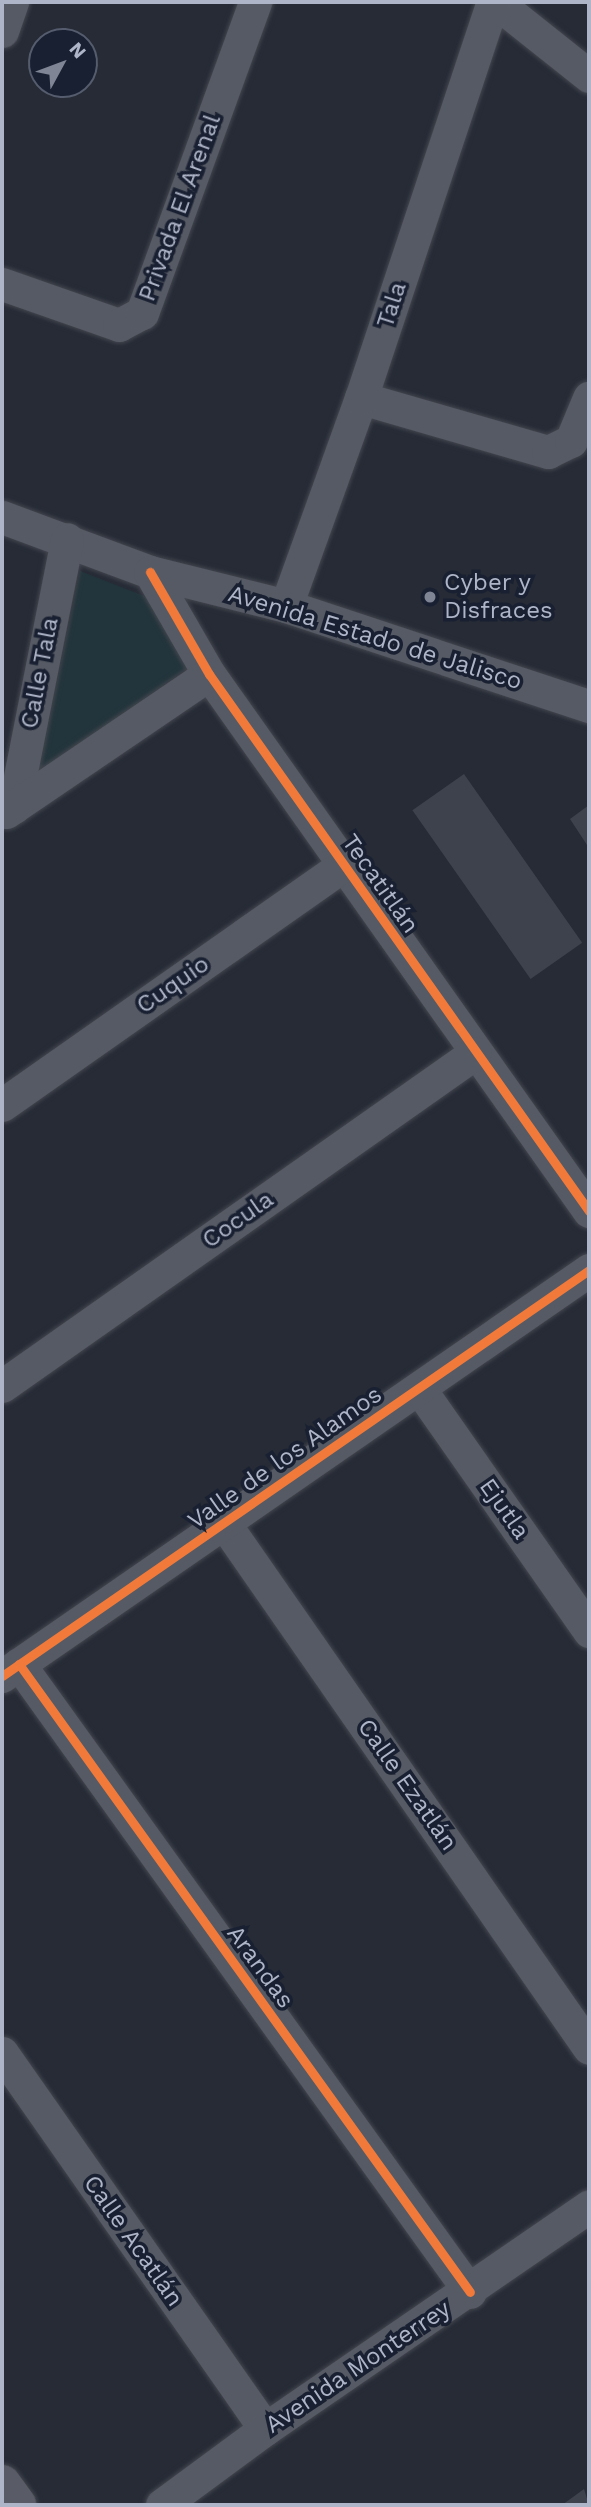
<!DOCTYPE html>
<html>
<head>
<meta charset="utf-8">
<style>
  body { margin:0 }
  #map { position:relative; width:591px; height:2507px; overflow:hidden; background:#262b36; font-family:"Work Sans",sans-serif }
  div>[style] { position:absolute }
  .green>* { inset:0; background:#23353c }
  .building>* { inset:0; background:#3e424c; transform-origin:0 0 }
  .roads { filter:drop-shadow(0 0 2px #43464e) drop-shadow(0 0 2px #43464e) }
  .minor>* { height:33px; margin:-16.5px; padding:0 16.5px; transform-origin:16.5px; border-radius:16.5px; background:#565a64 }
  .major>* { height:38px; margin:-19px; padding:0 19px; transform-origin:19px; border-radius:19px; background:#595c66 }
  .cycleway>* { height:9px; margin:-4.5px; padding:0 4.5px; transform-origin:4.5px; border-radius:4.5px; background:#f17a3a }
  .dots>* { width:19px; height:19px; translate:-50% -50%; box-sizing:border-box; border:4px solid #192031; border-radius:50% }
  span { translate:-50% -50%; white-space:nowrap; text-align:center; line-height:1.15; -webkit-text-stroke:7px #192031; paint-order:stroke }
  .street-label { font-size:24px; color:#afb5c8 }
  .poi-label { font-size:24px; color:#afb5c8 }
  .left { translate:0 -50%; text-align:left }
  .frame { position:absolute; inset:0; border:4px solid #afb5c8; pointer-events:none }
  .north { position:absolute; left:28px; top:28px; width:70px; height:70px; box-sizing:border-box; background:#192031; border:2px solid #555c6d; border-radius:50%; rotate:49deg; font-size:19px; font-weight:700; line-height:28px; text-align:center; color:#afb5c8 }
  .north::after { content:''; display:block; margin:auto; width:24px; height:32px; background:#7f8595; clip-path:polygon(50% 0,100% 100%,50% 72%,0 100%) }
</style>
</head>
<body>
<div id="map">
  <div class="green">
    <div style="clip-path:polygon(80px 571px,147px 597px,188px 668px,38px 773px)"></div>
  </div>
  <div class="building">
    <div style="left:464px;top:774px;width:206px;height:63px;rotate:55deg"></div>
    <div style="clip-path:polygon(589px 805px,589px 848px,570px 819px)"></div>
    <div style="clip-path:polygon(584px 2489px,589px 2505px,562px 2505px)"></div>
  </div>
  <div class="roads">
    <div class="minor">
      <div style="left:496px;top:2px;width:119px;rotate:38.5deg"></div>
      <div style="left:2px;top:31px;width:31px;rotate:-71deg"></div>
      <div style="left:2px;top:284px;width:124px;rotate:19.3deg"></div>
      <div style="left:119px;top:325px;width:26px;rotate:-28deg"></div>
      <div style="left:142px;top:313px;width:331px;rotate:-70deg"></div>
      <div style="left:361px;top:398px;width:195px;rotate:16.1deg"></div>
      <div style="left:548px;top:452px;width:25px;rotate:-26deg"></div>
      <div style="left:571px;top:441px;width:47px;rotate:-67.3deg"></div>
      <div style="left:2px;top:517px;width:158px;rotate:20.4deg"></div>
      <div style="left:150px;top:572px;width:140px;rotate:14deg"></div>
      <div style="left:286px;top:606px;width:319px;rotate:18.3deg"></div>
      <div style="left:150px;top:572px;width:118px;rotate:60deg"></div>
      <div style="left:209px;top:674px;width:658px;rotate:54.72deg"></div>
      <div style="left:286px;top:606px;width:221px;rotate:-70.2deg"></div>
      <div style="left:361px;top:398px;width:417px;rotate:-71.6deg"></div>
      <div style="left:14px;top:807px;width:273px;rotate:-78.8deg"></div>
      <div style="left:6px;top:812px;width:245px;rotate:-34.2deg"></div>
      <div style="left:2px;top:1105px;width:418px;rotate:-35.1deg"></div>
      <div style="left:2px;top:1386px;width:578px;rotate:-35.15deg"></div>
      <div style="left:419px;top:1388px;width:297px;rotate:55deg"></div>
      <div style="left:224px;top:1523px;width:639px;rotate:55.19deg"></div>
      <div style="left:19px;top:1664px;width:773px;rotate:54.32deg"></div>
      <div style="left:2px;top:1676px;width:714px;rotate:-34.67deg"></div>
      <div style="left:2px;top:2053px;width:459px;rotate:55deg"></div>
      <div style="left:162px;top:2505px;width:128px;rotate:-36.4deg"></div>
      <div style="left:265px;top:2429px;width:393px;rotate:-34.5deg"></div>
    </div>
    <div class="major">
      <div style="left:2px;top:2484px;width:26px;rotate:54deg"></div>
    </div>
  </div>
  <div class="cycleway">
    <div style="left:150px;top:572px;width:118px;rotate:60deg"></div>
    <div style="left:209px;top:674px;width:658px;rotate:54.72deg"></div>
    <div style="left:19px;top:1664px;width:773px;rotate:54.32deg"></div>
    <div style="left:2px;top:1676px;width:714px;rotate:-34.67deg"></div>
  </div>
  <div class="dots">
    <div style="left:430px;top:597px;background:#7f8595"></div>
  </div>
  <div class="street-label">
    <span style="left:180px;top:208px;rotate:-70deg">Privada El Arenal</span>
    <span style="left:392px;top:305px;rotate:-72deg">Tala</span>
    <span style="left:375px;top:638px;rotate:17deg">Avenida Estado de Jalisco</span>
    <span style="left:40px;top:673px;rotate:-79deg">Calle Tala</span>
    <span style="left:380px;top:884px;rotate:55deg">Tecatitlán</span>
    <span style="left:173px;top:985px;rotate:-35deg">Cuquio</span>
    <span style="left:238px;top:1220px;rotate:-35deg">Cocula</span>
    <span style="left:285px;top:1458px;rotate:-35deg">Valle de los Alamos</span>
    <span style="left:504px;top:1509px;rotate:55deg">Ejutla</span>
    <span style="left:407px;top:1785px;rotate:55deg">Calle Ezatlán</span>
    <span style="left:260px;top:1967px;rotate:54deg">Arandas</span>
    <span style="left:133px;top:2241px;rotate:55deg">Calle Acatlán</span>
    <span style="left:358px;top:2367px;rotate:-34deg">Avenida Monterrey</span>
  </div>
  <div class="poi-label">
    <span class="left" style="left:444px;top:597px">Cyber y<br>Disfraces</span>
  </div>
  <div class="frame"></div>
  <div class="north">N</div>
</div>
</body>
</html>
